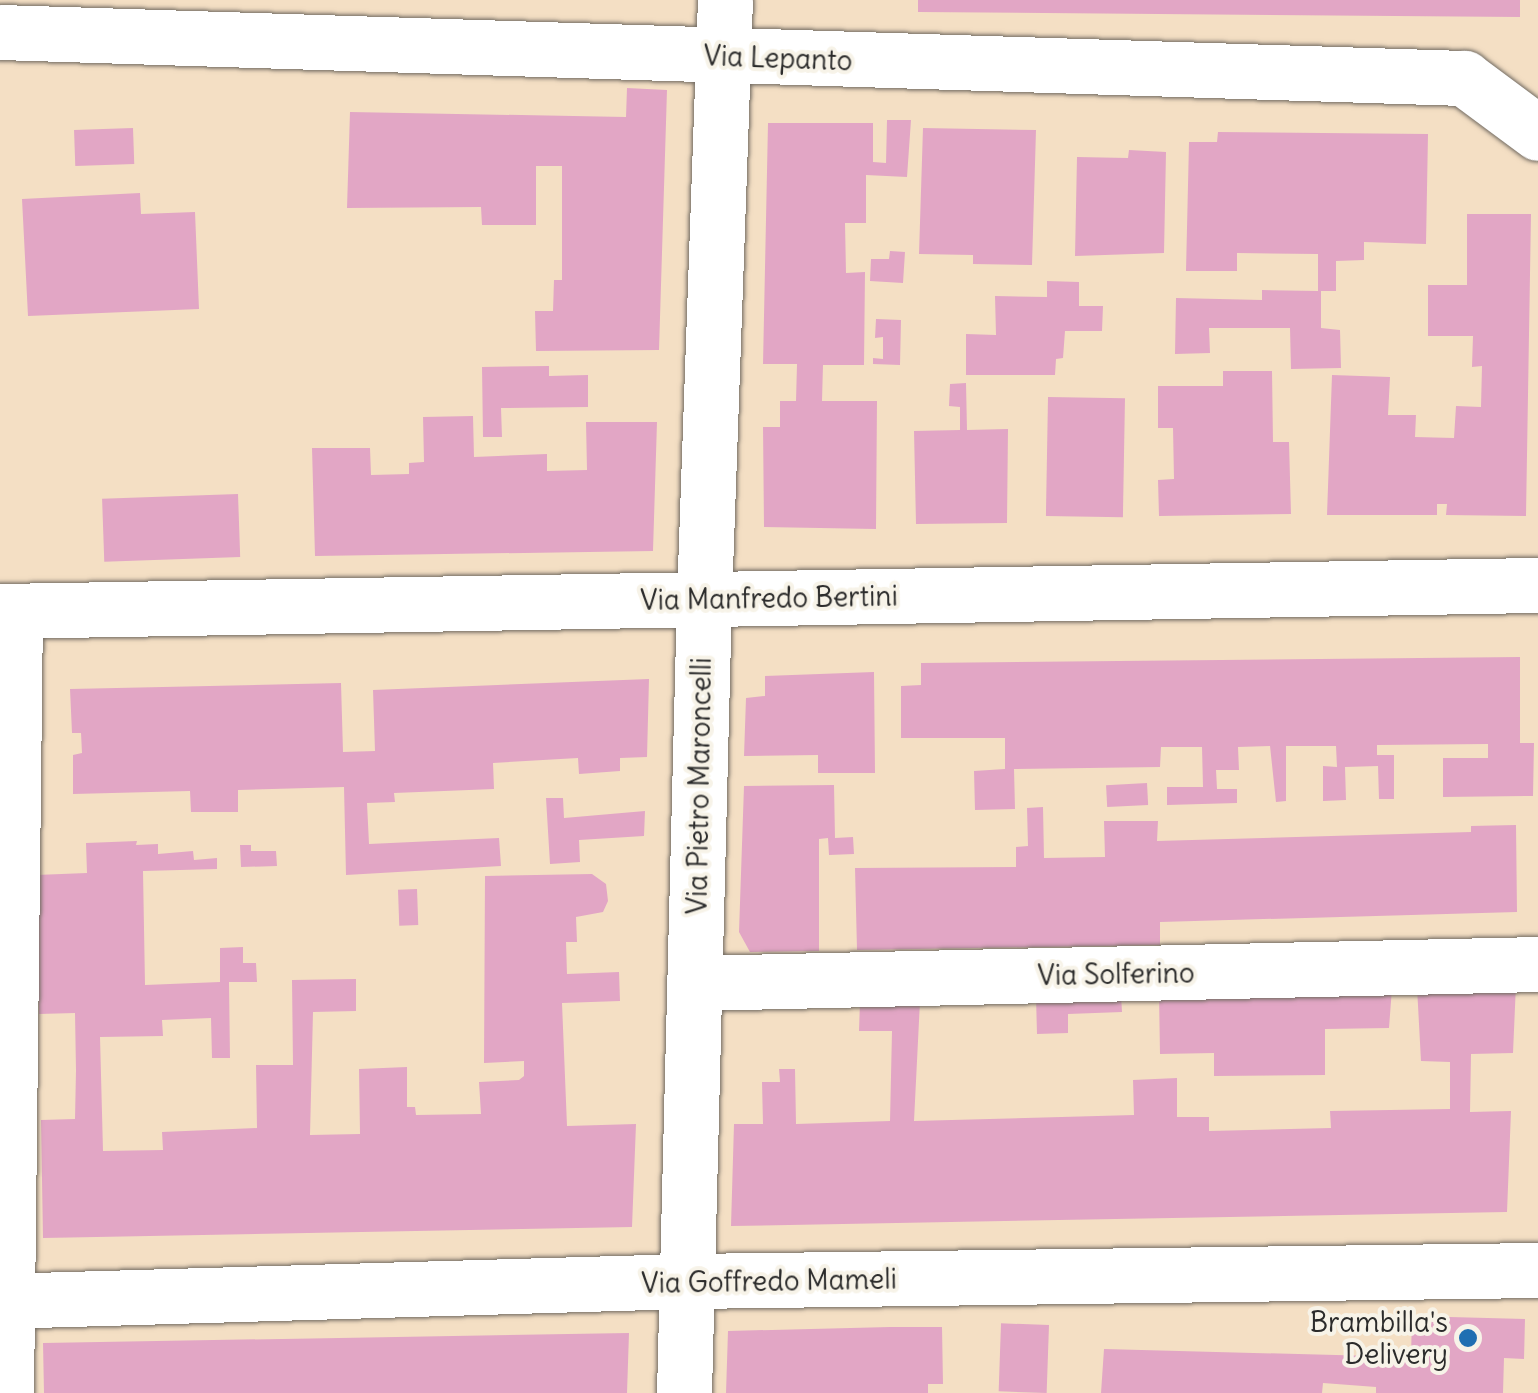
<!DOCTYPE html>
<html>
<head>
<meta charset="utf-8">
<style>
  body { margin:0 }
  #map { position:relative; width:1538px; height:1393px; overflow:hidden; background:#f4dfc4; font-family:Delius,sans-serif }
  div>[style] { position:absolute }
  .building>* { inset:0; background:#e2a6c5; transform-origin:0 0 }
  .roads { filter:drop-shadow(0 0 2px #716a61) drop-shadow(0 0 2px #716a61) }
  .street>* { height:55px; margin:-27.5px; padding:0 27.5px; transform-origin:27.5px; border-radius:27.5px; background:#fff }
  .dots>* { width:28px; height:28px; translate:-50% -50%; box-sizing:border-box; border:5px solid #f7f3e8; border-radius:50% }
  span { translate:-50% -50%; white-space:nowrap; text-align:center; line-height:1.15; -webkit-text-stroke:8px #f7f3e8; paint-order:stroke }
  .street-label { font-size:28px; color:#2b2b2b }
  .poi-label { font-size:28px; color:#2b2b2b }
  .right { translate:-100% -50%; text-align:right }
</style>
</head>
<body>
<div id="map">
  <div class="building">
    <div style="clip-path:polygon(918px 0,1520px 0,1520px 17px,918px 12px)"></div>
    <div style="clip-path:polygon(627px 88px,667px 90px,659px 350px,536px 351px,535px 311px,553px 311px,554px 280px,562px 280px,562px 166px,536px 166px,536px 225px,482px 225px,481px 207px,347px 208px,350px 112px,626px 117px)"></div>
    <div style="clip-path:polygon(887px 120px,911px 120px,907px 177px,866px 175px,866px 223px,845px 223px,846px 273px,865px 272px,864px 365px,823px 365px,822px 401px,877px 401px,876px 529px,764px 527px,763px 427px,780px 427px,780px 401px,796px 401px,797px 364px,763px 364px,768px 123px,873px 123px,873px 162px,886px 163px)"></div>
    <div style="left:133px;top:128px;width:36px;height:59px;rotate:88deg"></div>
    <div style="clip-path:polygon(923px 128px,1036px 130px,1032px 265px,973px 264px,973px 255px,919px 254px)"></div>
    <div style="clip-path:polygon(1218px 132px,1428px 134px,1426px 244px,1364px 242px,1364px 260px,1336px 261px,1336px 291px,1321px 291px,1321px 328px,1340px 330px,1341px 368px,1291px 369px,1290px 328px,1209px 328px,1210px 353px,1175px 354px,1176px 298px,1262px 300px,1262px 290px,1318px 291px,1318px 254px,1237px 253px,1237px 271px,1186px 271px,1189px 142px,1217px 142px)"></div>
    <div style="clip-path:polygon(1129px 150px,1166px 152px,1164px 253px,1075px 256px,1077px 157px,1128px 158px)"></div>
    <div style="clip-path:polygon(140px 193px,141px 214px,195px 212px,199px 309px,28px 316px,22px 199px)"></div>
    <div style="clip-path:polygon(1467px 214px,1531px 214px,1526px 516px,1446px 515px,1447px 504px,1437px 504px,1437px 515px,1327px 515px,1332px 375px,1390px 377px,1388px 415px,1416px 415px,1415px 437px,1454px 438px,1456px 406px,1481px 407px,1482px 366px,1472px 367px,1473px 336px,1428px 336px,1428px 285px,1467px 285px)"></div>
    <div style="clip-path:polygon(890px 251px,905px 252px,903px 283px,870px 281px,871px 259px,889px 259px)"></div>
    <div style="clip-path:polygon(1047px 281px,1079px 282px,1079px 306px,1103px 306px,1102px 331px,1065px 331px,1063px 358px,1056px 359px,1055px 375px,966px 375px,966px 334px,996px 335px,995px 296px,1047px 297px)"></div>
    <div style="clip-path:polygon(876px 319px,901px 320px,900px 365px,873px 364px,873px 358px,883px 359px,883px 337px,875px 338px)"></div>
    <div style="clip-path:polygon(549px 366px,549px 376px,588px 375px,588px 407px,501px 408px,502px 437px,483px 437px,482px 367px)"></div>
    <div style="clip-path:polygon(1223px 371px,1272px 371px,1273px 442px,1289px 442px,1291px 514px,1159px 516px,1158px 480px,1174px 479px,1173px 428px,1158px 428px,1158px 386px,1223px 386px)"></div>
    <div style="clip-path:polygon(966px 383px,967px 430px,1008px 429px,1007px 523px,916px 524px,914px 431px,960px 430px,960px 407px,949px 406px,950px 384px)"></div>
    <div style="left:1048px;top:397px;width:77px;height:119px;rotate:1deg"></div>
    <div style="clip-path:polygon(473px 416px,474px 457px,547px 454px,547px 471px,587px 470px,586px 422px,657px 422px,653px 551px,315px 556px,312px 448px,370px 448px,371px 475px,409px 474px,409px 463px,424px 462px,423px 417px)"></div>
    <div style="left:238px;top:494px;width:63px;height:136px;rotate:88deg"></div>
    <div style="clip-path:polygon(1520px 657px,1520px 743px,1534px 743px,1533px 796px,1443px 797px,1443px 758px,1488px 758px,1488px 744px,1377px 745px,1377px 755px,1394px 755px,1394px 799px,1379px 799px,1378px 766px,1345px 767px,1346px 800px,1323px 801px,1323px 766px,1337px 767px,1336px 746px,1286px 746px,1286px 801px,1276px 802px,1270px 746px,1238px 747px,1239px 770px,1216px 770px,1217px 789px,1237px 789px,1237px 803px,1167px 805px,1167px 787px,1203px 787px,1202px 747px,1161px 747px,1160px 767px,1014px 769px,1015px 809px,975px 810px,974px 771px,1005px 769px,1005px 738px,901px 738px,901px 686px,921px 685px,921px 663px)"></div>
    <div style="clip-path:polygon(874px 672px,875px 773px,818px 773px,818px 755px,744px 756px,746px 698px,765px 696px,765px 676px)"></div>
    <div style="clip-path:polygon(649px 679px,647px 757px,620px 758px,620px 771px,579px 774px,578px 758px,493px 763px,494px 789px,394px 793px,395px 802px,367px 803px,369px 844px,499px 838px,501px 866px,346px 875px,344px 787px,238px 790px,238px 812px,191px 812px,190px 791px,73px 794px,73px 755px,82px 753px,81px 733px,72px 733px,70px 689px,341px 683px,343px 752px,375px 751px,373px 690px)"></div>
    <div style="left:1147px;top:783px;width:22px;height:41px;rotate:87deg"></div>
    <div style="clip-path:polygon(834px 785px,835px 838px,853px 837px,854px 854px,829px 855px,828px 838px,819px 839px,819px 951px,750px 952px,739px 932px,744px 786px)"></div>
    <div style="clip-path:polygon(546px 798px,563px 798px,564px 818px,645px 811px,644px 836px,579px 840px,580px 862px,550px 864px)"></div>
    <div style="clip-path:polygon(1043px 807px,1044px 858px,1105px 857px,1104px 821px,1158px 821px,1157px 841px,1471px 832px,1471px 826px,1516px 825px,1517px 912px,1160px 922px,1160px 945px,857px 950px,855px 868px,1016px 867px,1016px 847px,1028px 846px,1027px 808px)"></div>
    <div style="clip-path:polygon(137px 841px,136px 845px,158px 844px,158px 854px,193px 851px,194px 860px,217px 858px,217px 869px,143px 871px,145px 985px,220px 982px,220px 948px,243px 947px,243px 963px,256px 963px,257px 982px,229px 982px,230px 1058px,212px 1058px,211px 1018px,162px 1020px,163px 1036px,100px 1037px,103px 1151px,163px 1150px,162px 1132px,257px 1128px,256px 1065px,293px 1065px,292px 980px,356px 979px,356px 1011px,313px 1012px,310px 1135px,360px 1134px,359px 1069px,407px 1067px,407px 1107px,415px 1107px,416px 1115px,481px 1114px,479px 1082px,519px 1080px,524px 1076px,524px 1061px,484px 1063px,485px 876px,592px 874px,606px 884px,608px 901px,603px 912px,576px 917px,577px 942px,566px 942px,567px 974px,619px 972px,620px 1001px,562px 1003px,567px 1126px,636px 1124px,632px 1227px,43px 1238px,41px 1120px,75px 1119px,76px 1070px,75px 1013px,39px 1014px,36px 875px,87px 873px,86px 843px)"></div>
    <div style="clip-path:polygon(240px 845px,251px 845px,251px 851px,276px 851px,277px 866px,241px 867px)"></div>
    <div style="left:417px;top:889px;width:36px;height:19px;rotate:88deg"></div>
    <div style="clip-path:polygon(1516px 984px,1513px 1053px,1471px 1054px,1470px 1112px,1511px 1111px,1507px 1212px,731px 1226px,734px 1124px,763px 1124px,762px 1082px,780px 1082px,779px 1069px,795px 1069px,796px 1124px,890px 1121px,892px 1031px,859px 1031px,860px 1002px,920px 1001px,914px 1121px,1134px 1115px,1133px 1080px,1177px 1078px,1177px 1117px,1209px 1117px,1209px 1131px,1331px 1128px,1330px 1111px,1450px 1109px,1450px 1062px,1421px 1061px,1417px 987px)"></div>
    <div style="clip-path:polygon(1392px 988px,1389px 1028px,1325px 1029px,1325px 1075px,1214px 1076px,1214px 1053px,1160px 1054px,1159px 994px)"></div>
    <div style="clip-path:polygon(1121px 995px,1122px 1012px,1068px 1014px,1068px 1033px,1037px 1034px,1036px 997px)"></div>
    <div style="clip-path:polygon(1412px 1316px,1525px 1319px,1524px 1359px,1504px 1358px,1503px 1393px,1376px 1393px,1376px 1387px,1323px 1383px,1322px 1393px,1101px 1393px,1104px 1349px,1411px 1357px)"></div>
    <div style="left:1049px;top:1325px;width:68px;height:48px;rotate:92deg"></div>
    <div style="clip-path:polygon(890px 1327px,942px 1327px,943px 1384px,928px 1384px,928px 1393px,726px 1393px,728px 1331px)"></div>
    <div style="clip-path:polygon(629px 1333px,627px 1393px,44px 1393px,43px 1343px)"></div>
  </div>
  <div class="roads">
    <div class="street">
      <div style="left:0;top:32px;width:1465px;rotate:1.8deg"></div>
      <div style="left:1464px;top:78px;width:92px;rotate:36.6deg"></div>
      <div style="left:0;top:611px;width:1538px;rotate:-0.97deg"></div>
      <div style="left:695px;top:983px;width:843px;rotate:-1.29deg"></div>
      <div style="left:0;top:1301px;width:688px;rotate:-1.67deg"></div>
      <div style="left:688px;top:1281px;width:850px;rotate:-0.74deg"></div>
      <div style="left:6px;top:1393px;width:781px;rotate:-89.34deg"></div>
      <div style="left:684px;top:1393px;width:795px;rotate:-88.56deg"></div>
      <div style="left:704px;top:598px;width:598px;rotate:-87.99deg"></div>
    </div>
  </div>
  <div class="dots">
    <div style="left:1468px;top:1338px;background:#1f6fb2"></div>
  </div>
  <div class="street-label">
    <span style="left:778px;top:58px;rotate:2deg">Via Lepanto</span>
    <span style="left:769px;top:598px;rotate:-1deg">Via Manfredo Bertini</span>
    <span style="left:699px;top:786px;rotate:-89deg">Via Pietro Maroncelli</span>
    <span style="left:1116px;top:974px;rotate:-1deg">Via Solferino</span>
    <span style="left:769px;top:1281px;rotate:-1deg">Via Goffredo Mameli</span>
  </div>
  <div class="poi-label">
    <span class="right" style="left:1448px;top:1338px">Brambilla's<br>Delivery</span>
  </div>
</div>
</body>
</html>
